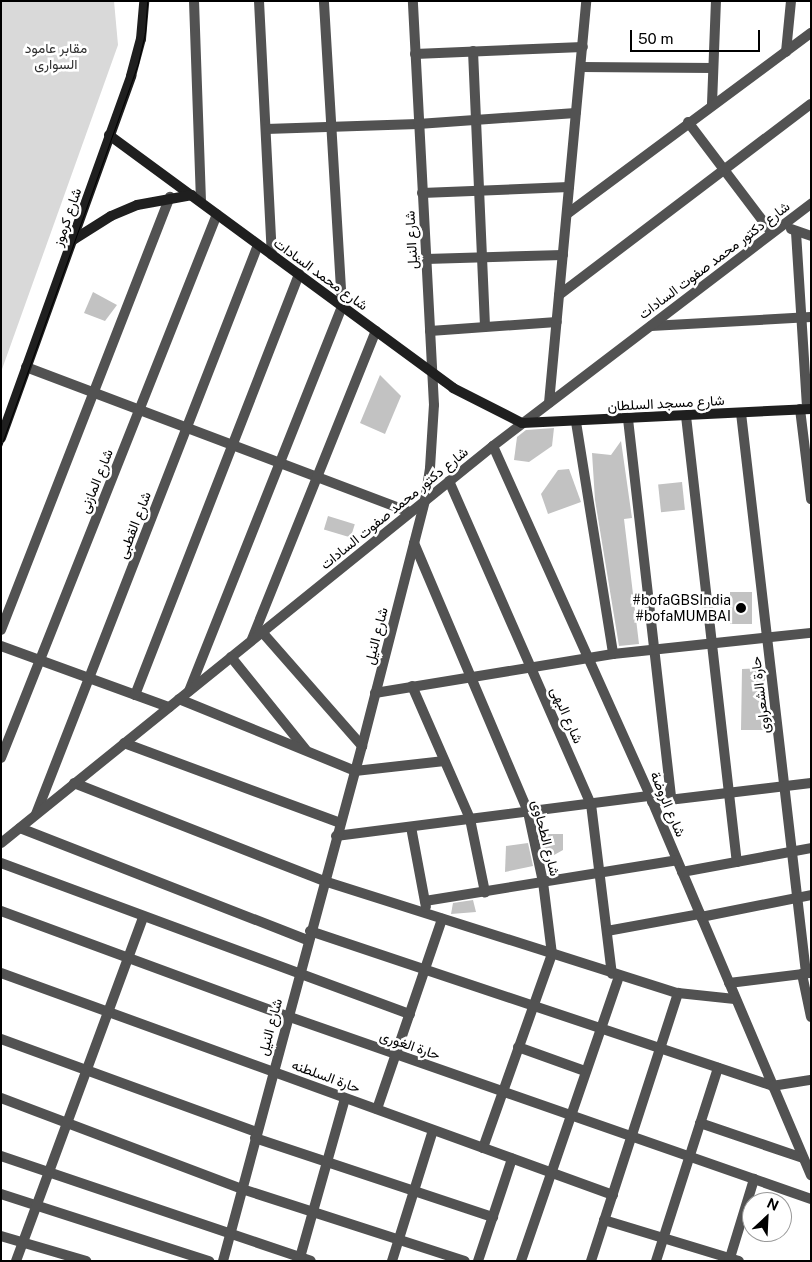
<!DOCTYPE html>
<html>
<head>
<meta charset="utf-8">
<style>
  body { margin:0 }
  #map { position:relative; width:812px; height:1262px; overflow:hidden; background:#fff; font-family:"Public Sans",Vazirmatn,sans-serif }
  div>[style] { position:absolute }
  .green>* { inset:0; background:#d9d9d9 }
  .building>* { inset:0; background:#c2c2c2; transform-origin:0 0 }
  .minor>* { height:10px; margin:-5px; padding:0 5px; transform-origin:5px; border-radius:5px; background:#525252 }
  .tertiary>* { height:10px; margin:-5px; padding:0 5px; transform-origin:5px; border-radius:5px; background:#525252 }
  .secondary>* { height:10px; margin:-5px; padding:0 5px; transform-origin:5px; border-radius:5px; background:#1f1f1f }
  .tram>* { height:1px; margin:-0.5px; padding:0 0.5px; transform-origin:0.5px; border-radius:0.5px; background:#000 }
  .dots>* { width:14px; height:14px; translate:-50% -50%; box-sizing:border-box; border:2px solid #fff; border-radius:50% }
  span { translate:-50% -50%; white-space:nowrap; text-align:center; line-height:1.15; -webkit-text-stroke:5px #fff; paint-order:stroke }
  .park-label { font-size:14px; color:#303030 }
  .street-label { font-size:14px; color:#000 }
  .poi-label { font-size:14px; color:#000 }
  .right { translate:-100% -50%; text-align:right }
  .frame { position:absolute; inset:0; border:2px solid #000; pointer-events:none }
  .north { position:absolute; left:742px; top:1192px; width:50px; height:50px; box-sizing:border-box; background:#fff; border:1px solid #999; border-radius:50%; rotate:25deg; font-size:14px; font-weight:700; line-height:20px; text-align:center; color:#000 }
  .north::after { content:''; display:block; margin:auto; width:18px; height:22px; background:#000; clip-path:polygon(50% 0,100% 100%,50% 72%,0 100%) }
  .scale { position:absolute; left:630px; top:30px; width:130px; height:22px; box-sizing:border-box; border:2px solid #000; border-top:0; padding-left:6px; font-size:15px; line-height:18px; white-space:nowrap; color:#000; -webkit-text-stroke:4px #fff; paint-order:stroke }
</style>
</head>
<body>
<div id="map">
  <div class="green">
    <div style="clip-path:polygon(1px 1px,114px 1px,118px 45px,1px 372px)"></div>
  </div>
  <div class="building">
    <div style="clip-path:polygon(93px 292px,117px 305px,105px 321px,84px 313px)"></div>
    <div style="clip-path:polygon(380px 375px,401px 396px,385px 434px,360px 423px)"></div>
    <div style="clip-path:polygon(554px 428px,552px 446px,529px 462px,514px 460px,517px 437px,526px 430px)"></div>
    <div style="clip-path:polygon(621px 441px,632px 518px,624px 519px,639px 644px,619px 646px,595px 500px,592px 453px,611px 455px)"></div>
    <div style="clip-path:polygon(569px 469px,581px 502px,548px 514px,541px 494px,558px 470px)"></div>
    <div style="left:682px;top:482px;width:28px;height:24px;rotate:84deg"></div>
    <div style="left:328px;top:516px;width:28px;height:14px;rotate:17deg"></div>
    <div style="left:730px;top:592px;width:22px;height:32px"></div>
    <div style="clip-path:polygon(764px 668px,765px 682px,761px 706px,767px 706px,770px 730px,741px 730px,742px 669px)"></div>
    <div style="clip-path:polygon(540px 834px,563px 834px,563px 850px,545px 860px)"></div>
    <div style="clip-path:polygon(528px 843px,533px 866px,505px 872px,506px 846px)"></div>
    <div style="clip-path:polygon(473px 900px,476px 912px,451px 914px,453px 903px)"></div>
  </div>
  <div class="minor">
    <div style="left:194px;top:1px;width:201px;rotate:88deg"></div>
    <div style="left:259px;top:1px;width:254px;rotate:87.1deg"></div>
    <div style="left:473px;top:51px;width:276px;rotate:87.5deg"></div>
    <div style="left:786px;top:52px;width:51px;rotate:-84.4deg"></div>
    <div style="left:415px;top:54px;width:168px;rotate:-2.4deg"></div>
    <div style="left:581px;top:67px;width:132px;rotate:0.4deg"></div>
    <div style="left:712px;top:104px;width:103px;rotate:-87.8deg"></div>
    <div style="left:688px;top:122px;width:139px;rotate:52.9deg"></div>
    <div style="left:266px;top:129px;width:152px;rotate:-1.9deg"></div>
    <div style="left:418px;top:124px;width:158px;rotate:-4deg"></div>
    <div style="left:422px;top:193px;width:147px;rotate:-2.3deg"></div>
    <div style="left:567px;top:214px;width:304px;rotate:-36.6deg"></div>
    <div style="left:791px;top:229px;width:21px;rotate:19deg"></div>
    <div style="left:796px;top:232px;width:177px;rotate:86.4deg"></div>
    <div style="left:426px;top:259px;width:137px;rotate:-1.7deg"></div>
    <div style="left:559px;top:295px;width:316px;rotate:-37.2deg"></div>
    <div style="left:651px;top:326px;width:160px;rotate:-3.2deg"></div>
    <div style="left:430px;top:331px;width:127px;rotate:-4.1deg"></div>
    <div style="left:26px;top:367px;width:410px;rotate:20.7deg"></div>
    <div style="left:549px;top:403px;width:404px;rotate:-84.7deg"></div>
    <div style="left:800px;top:409px;width:91px;rotate:83deg"></div>
    <div style="left:741px;top:413px;width:564px;rotate:83.38deg"></div>
    <div style="left:686px;top:416px;width:449px;rotate:83.5deg"></div>
    <div style="left:628px;top:419px;width:382px;rotate:83.5deg"></div>
    <div style="left:576px;top:422px;width:235px;rotate:80.9deg"></div>
    <div style="left:493px;top:446px;width:384px;rotate:65.8deg"></div>
    <div style="left:650px;top:796px;width:412px;rotate:67deg"></div>
    <div style="left:449px;top:481px;width:353px;rotate:66.3deg"></div>
    <div style="left:591px;top:804px;width:171px;rotate:83deg"></div>
    <div style="left:414px;top:543px;width:292px;rotate:67deg"></div>
    <div style="left:528px;top:812px;width:72px;rotate:77.9deg"></div>
    <div style="left:543px;top:882px;width:73px;rotate:82.9deg"></div>
    <div style="left:552px;top:954px;width:206px;rotate:109.6deg"></div>
    <div style="left:1px;top:630px;width:465px;rotate:-68.7deg"></div>
    <div style="left:262px;top:632px;width:152px;rotate:48.7deg"></div>
    <div style="left:252px;top:639px;width:332px;rotate:-68.1deg"></div>
    <div style="left:1px;top:646px;width:179px;rotate:20deg"></div>
    <div style="left:231px;top:657px;width:119px;rotate:51.1deg"></div>
    <div style="left:412px;top:686px;width:145px;rotate:66.4deg"></div>
    <div style="left:470px;top:819px;width:75px;rotate:78.4deg"></div>
    <div style="left:189px;top:691px;width:414px;rotate:-68.3deg"></div>
    <div style="left:342px;top:306px;width:306px;rotate:-93.4deg"></div>
    <div style="left:375px;top:693px;width:241px;rotate:-9.3deg"></div>
    <div style="left:613px;top:654px;width:199px;rotate:-6.1deg"></div>
    <div style="left:135px;top:695px;width:452px;rotate:-68.7deg"></div>
    <div style="left:179px;top:699px;width:190px;rotate:22.2deg"></div>
    <div style="left:355px;top:771px;width:90px;rotate:-6.4deg"></div>
    <div style="left:124px;top:743px;width:230px;rotate:20.3deg"></div>
    <div style="left:1px;top:758px;width:585px;rotate:-68.34deg"></div>
    <div style="left:74px;top:783px;width:269px;rotate:21.4deg"></div>
    <div style="left:324px;top:881px;width:371px;rotate:17.6deg"></div>
    <div style="left:678px;top:993px;width:57px;rotate:6deg"></div>
    <div style="left:652px;top:802px;width:160px;rotate:-6.8deg"></div>
    <div style="left:36px;top:814px;width:611px;rotate:-68.69deg"></div>
    <div style="left:411px;top:827px;width:81px;rotate:79.4deg"></div>
    <div style="left:20px;top:828px;width:309px;rotate:21.3deg"></div>
    <div style="left:336px;top:836px;width:317px;rotate:-7.3deg"></div>
    <div style="left:1px;top:843px;width:632px;rotate:-38.9deg"></div>
    <div style="left:493px;top:446px;width:400px;rotate:-37.3deg"></div>
    <div style="left:1px;top:863px;width:436px;rotate:20.3deg"></div>
    <div style="left:682px;top:872px;width:131px;rotate:-10.5deg"></div>
    <div style="left:425px;top:901px;width:255px;rotate:-9.2deg"></div>
    <div style="left:1px;top:911px;width:305px;rotate:20.2deg"></div>
    <div style="left:287px;top:1016px;width:555px;rotate:19.25deg"></div>
    <div style="left:701px;top:917px;width:112px;rotate:-11.3deg"></div>
    <div style="left:310px;top:931px;width:487px;rotate:18.5deg"></div>
    <div style="left:772px;top:1086px;width:39px;rotate:-9deg"></div>
    <div style="left:607px;top:931px;width:95px;rotate:-10.4deg"></div>
    <div style="left:1px;top:973px;width:651px;rotate:19.94deg"></div>
    <div style="left:802px;top:974px;width:44px;rotate:78.2deg"></div>
    <div style="left:729px;top:983px;width:83px;rotate:-7deg"></div>
    <div style="left:1px;top:1039px;width:271px;rotate:20deg"></div>
    <div style="left:518px;top:1047px;width:71px;rotate:19.7deg"></div>
    <div style="left:1px;top:1098px;width:258px;rotate:20.7deg"></div>
    <div style="left:242px;top:1189px;width:234px;rotate:17.9deg"></div>
    <div style="left:377px;top:1109px;width:201px;rotate:-71.1deg"></div>
    <div style="left:700px;top:1123px;width:109px;rotate:18.8deg"></div>
    <div style="left:255px;top:1138px;width:251px;rotate:18.4deg"></div>
    <div style="left:1px;top:1156px;width:327px;rotate:18.7deg"></div>
    <div style="left:1px;top:1194px;width:219px;rotate:17.9deg"></div>
    <div style="left:604px;top:1220px;width:141px;rotate:16.9deg"></div>
    <div style="left:1px;top:1236px;width:89px;rotate:16.4deg"></div>
    <div style="left:16px;top:1261px;width:367px;rotate:-69.7deg"></div>
    <div style="left:299px;top:1261px;width:169px;rotate:-74.2deg"></div>
    <div style="left:392px;top:1261px;width:137px;rotate:-72.6deg"></div>
    <div style="left:478px;top:1261px;width:108px;rotate:-71.6deg"></div>
    <div style="left:521px;top:1261px;width:301px;rotate:-71deg"></div>
    <div style="left:591px;top:1261px;width:282px;rotate:-72deg"></div>
    <div style="left:656px;top:1261px;width:203px;rotate:-72.2deg"></div>
    <div style="left:729px;top:1261px;width:86px;rotate:-73deg"></div>
  </div>
  <div class="tertiary">
    <div style="left:223px;top:1261px;width:533px;rotate:-74.9deg"></div>
    <div style="left:362px;top:746px;width:254px;rotate:-75.6deg"></div>
    <div style="left:425px;top:500px;width:32px;rotate:-81deg"></div>
    <div style="left:430px;top:468px;width:63px;rotate:-86.4deg"></div>
    <div style="left:434px;top:405px;width:405px;rotate:-93deg"></div>
  </div>
  <div class="secondary">
    <div style="left:109px;top:135px;width:427px;rotate:36.3deg"></div>
    <div style="left:453px;top:388px;width:77px;rotate:26.9deg"></div>
    <div style="left:522px;top:423px;width:289px;rotate:-2.8deg"></div>
    <div style="left:73px;top:240px;width:45px;rotate:-32.3deg"></div>
    <div style="left:111px;top:216px;width:28px;rotate:-23deg"></div>
    <div style="left:137px;top:205px;width:56px;rotate:-10.3deg"></div>
    <div style="left:1px;top:438px;width:385px;rotate:-70.2deg"></div>
    <div style="left:131px;top:76px;width:38px;rotate:-75deg"></div>
    <div style="left:141px;top:39px;width:38px;rotate:-85deg"></div>
  </div>
  <div class="tram">
    <div style="left:1px;top:446px;width:407px;rotate:-70.3deg"></div>
    <div style="left:138px;top:63px;width:31px;rotate:-77deg"></div>
    <div style="left:145px;top:33px;width:32px;rotate:-86deg"></div>
  </div>
  <div class="dots">
    <div style="left:741px;top:608px;background:#000"></div>
  </div>
  <div class="park-label">
    <span style="left:56px;top:56px">مقابر عامود<br>السوارى</span>
  </div>
  <div class="street-label">
    <span style="left:67px;top:217px;rotate:-71deg">شارع كرموز</span>
    <span style="left:411px;top:240px;rotate:-93deg">شارع النيل</span>
    <span style="left:714px;top:260px;rotate:-37deg">شارع دكتور محمد صفوت السادات</span>
    <span style="left:321px;top:274px;rotate:36deg">شارع محمد السادات</span>
    <span style="left:666px;top:403px;rotate:-3deg">شارع مسجد السلطان</span>
    <span style="left:96px;top:481px;rotate:-68deg">شارع المازنى</span>
    <span style="left:394px;top:508px;rotate:-39deg">شارع دكتور محمد صفوت السادات</span>
    <span style="left:134px;top:525px;rotate:-69deg">شارع القطبى</span>
    <span style="left:376px;top:636px;rotate:-76deg">شارع النيل</span>
    <span style="left:760px;top:695px;rotate:-97deg">حارة الشعراوى</span>
    <span style="left:567px;top:715px;rotate:66deg">شارع البهى</span>
    <span style="left:668px;top:804px;rotate:67deg">شارع الروضة</span>
    <span style="left:546px;top:838px;rotate:76deg">شارع الطحاوى</span>
    <span style="left:270px;top:1027px;rotate:-75deg">شارع النيل</span>
    <span style="left:410px;top:1045px;rotate:19deg">حارة الغورى</span>
    <span style="left:326px;top:1076px;rotate:20deg">حارة السلطنه</span>
  </div>
  <div class="poi-label">
    <span class="right" style="left:731px;top:608px">#bofaGBSIndia<br>#bofaMUMBAI</span>
  </div>
  <div class="frame"></div>
  <div class="north">N</div>
  <div class="scale">50 m</div>
</div>
</body>
</html>
